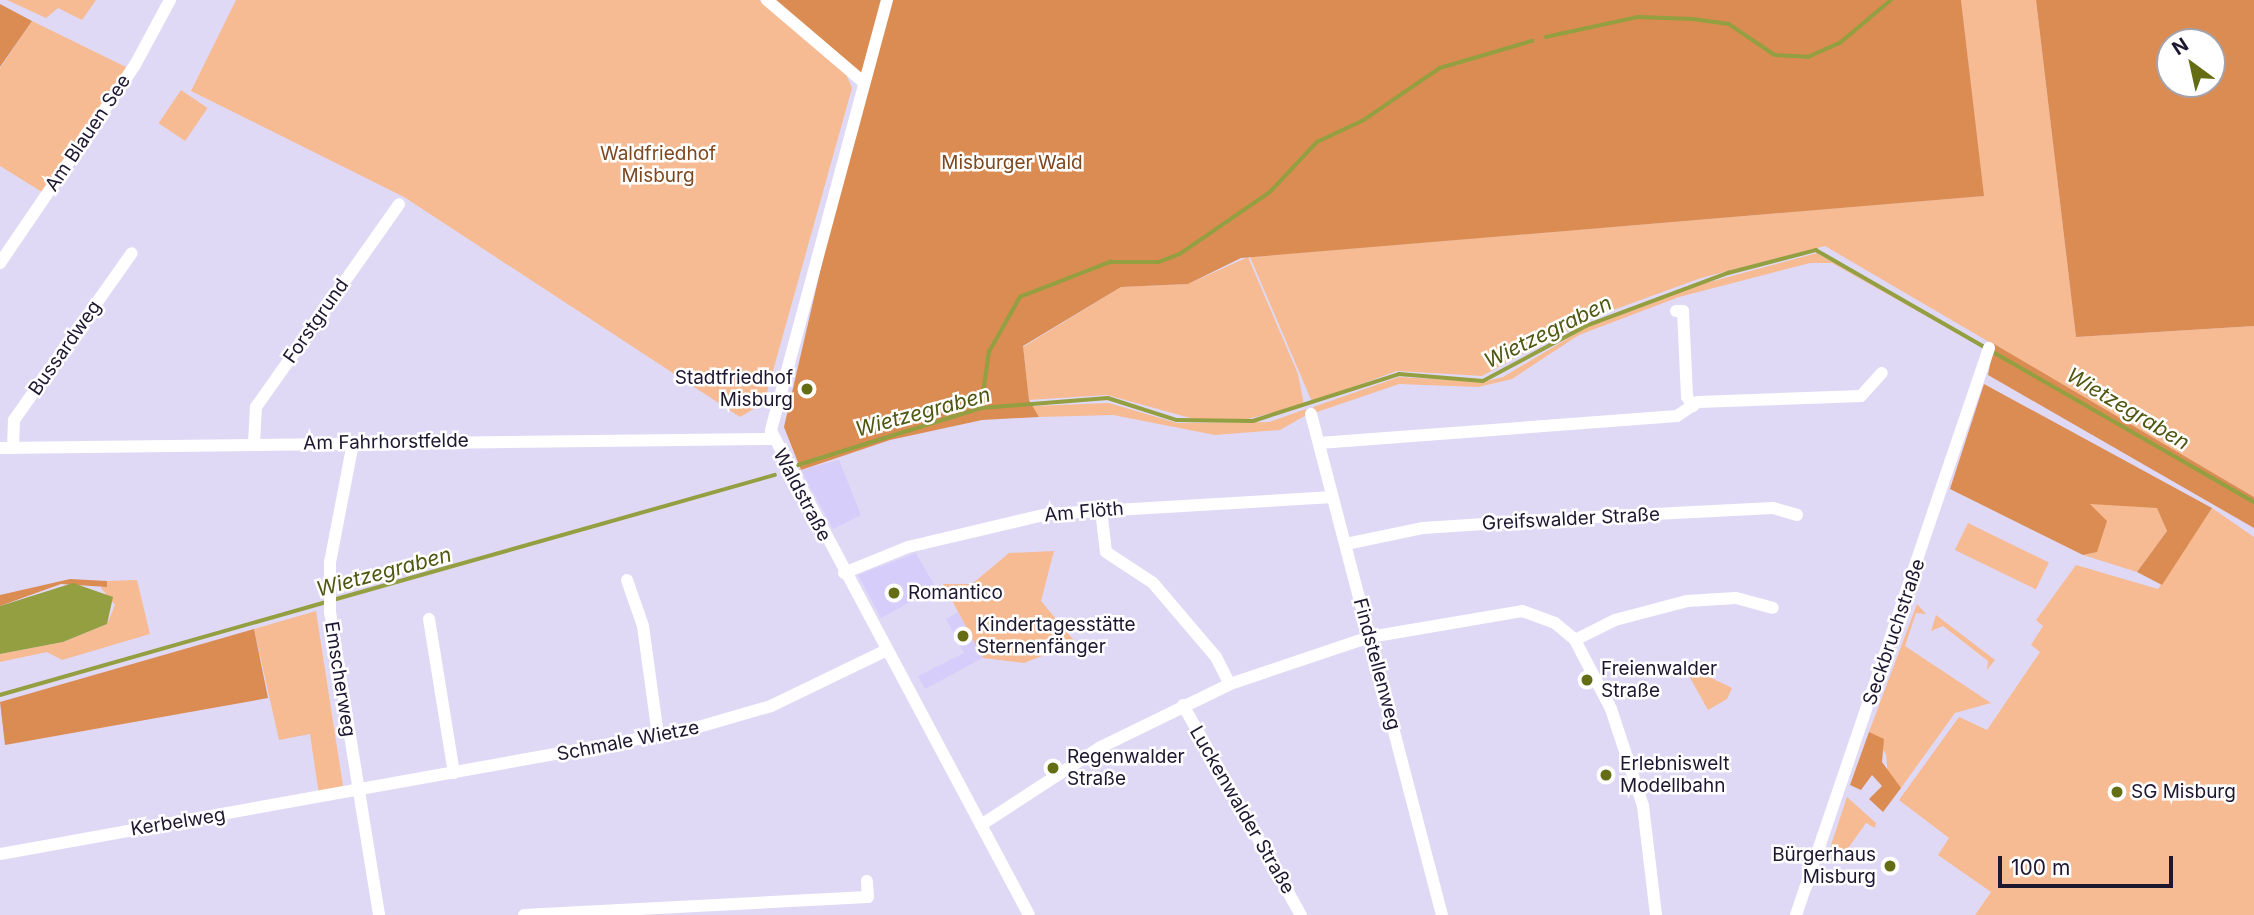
<!DOCTYPE html>
<html>
<head>
<meta charset="utf-8">
<style>
  body { margin:0 }
  #map { position:relative; width:2254px; height:915px; overflow:hidden; background:#e0d9f6; font-family:Inter,sans-serif }
  div>[style] { position:absolute }
  .built>* { inset:0; background:#d7cdfb }
  .green>* { inset:0; background:#f6bb93; transform-origin:0 0 }
  .forest>* { inset:0; background:#da8c53 }
  .water>* { inset:0; background:#939f40 }
  .stream>* { height:3.5px; margin:-1.75px; padding:0 1.75px; transform-origin:1.75px; border-radius:1.75px; background:#939f40 }
  .minor>* { height:12px; margin:-6px; padding:0 6px; transform-origin:6px; border-radius:6px; background:#fff }
  .dots>* { width:19px; height:19px; translate:-50% -50%; box-sizing:border-box; border:4px solid #fff; border-radius:50% }
  span { translate:-50% -50%; white-space:nowrap; text-align:center; line-height:1.15; -webkit-text-stroke:5px #fff; paint-order:stroke }
  .street-label { font-size:19px; color:#1e1730 }
  .park-label { font-size:19px; color:#7d481f }
  .poi-label { font-size:19px; color:#1e1730 }
  .right { translate:-100% -50%; text-align:right }
  .left { translate:0 -50%; text-align:left }
  .water-label { font-size:21px; color:#4f5711; font-style:italic }
  .north { position:absolute; left:2156px; top:28px; width:70px; height:70px; box-sizing:border-box; background:#fff; border:2px solid #a5a2ac; border-radius:50%; rotate:327deg; font-size:19px; font-weight:700; line-height:28px; text-align:center; color:#1e1730 }
  .north::after { content:''; display:block; margin:auto; width:24px; height:32px; background:#646d14; clip-path:polygon(50% 0,100% 100%,50% 72%,0 100%) }
  .scale { position:absolute; left:1998px; top:856px; width:175px; height:32px; box-sizing:border-box; border:4px solid #1e1730; border-top:0; padding-left:9px; font-size:21px; line-height:24px; white-space:nowrap; color:#1e1730; -webkit-text-stroke:5px #fff; paint-order:stroke }
</style>
</head>
<body>
<div id="map">
  <div class="built">
    <div style="clip-path:polygon(839px 460px,861px 515px,833px 529px,801px 470px)"></div>
    <div style="clip-path:polygon(916px 553px,936px 588px,881px 618px,858px 575px)"></div>
    <div style="clip-path:polygon(958px 612px,983px 658px,925px 689px,918px 676px,964px 653px,946px 619px)"></div>
  </div>
  <div class="green">
    <div style="clip-path:polygon(7px 0,96px 0,82px 20px,58px 8px,46px 18px)"></div>
    <div style="clip-path:polygon(236px 0,759px 0,845px 72px,852px 88px,764px 403px,740px 417px,404px 197px,191px 91px)"></div>
    <div style="clip-path:polygon(1961px 0,2036px 0,2076px 337px,2254px 326px,2254px 497px,1825px 246px,1701px 278px,1583px 321px,1482px 376px,1397px 371px,1312px 402px,1250px 257px,1983px 196px)"></div>
    <div style="clip-path:polygon(32px 21px,128px 68px,42px 192px,0 166px,0 68px)"></div>
    <div style="left:181px;top:90px;width:32px;height:40px;rotate:34deg"></div>
    <div style="clip-path:polygon(1817px 253px,1981px 347px,1832px 263px,1810px 263px,1679px 297px,1579px 335px,1512px 379px,1478px 387px,1399px 384px,1314px 413px,1313px 407px,1399px 377px,1483px 382px,1503px 377px,1587px 327px,1702px 284px)"></div>
    <div style="clip-path:polygon(1248px 257px,1298px 374px,1304px 405px,1248px 419px,1194px 419px,1107px 395px,1029px 400px,1023px 347px,1121px 287px,1188px 284px)"></div>
    <div style="clip-path:polygon(1109px 403px,1177px 423px,1269px 422px,1306px 409px,1308px 414px,1280px 430px,1215px 435px,1113px 415px,1039px 417px,1032px 406px)"></div>
    <div style="clip-path:polygon(2127px 502px,2157px 507px,2167px 531px,2137px 572px,2083px 555px,2097px 552px,2089px 504px)"></div>
    <div style="clip-path:polygon(2212px 508px,2254px 537px,2254px 915px,1975px 915px,1991px 892px,1938px 855px,1949px 838px,1899px 800px,1959px 717px,1987px 730px,2040px 652px,2031px 645px,2043px 626px,2036px 620px,2076px 565px,2158px 589px)"></div>
    <div style="left:1968px;top:523px;width:90px;height:30px;rotate:26deg"></div>
    <div style="clip-path:polygon(1054px 551px,1041px 601px,1076px 643px,1024px 663px,983px 658px,943px 584px,972px 584px,1009px 553px)"></div>
    <div style="clip-path:polygon(137px 580px,150px 634px,62px 660px,47px 652px,0 662px,0 654px,63px 642px,107px 624px,115px 605px,101px 588px,107px 581px)"></div>
    <div style="clip-path:polygon(1917px 604px,1926px 614px,1916px 613px,1905px 646px,1991px 703px,1955px 713px,1901px 788px,1888px 777px,1886px 754px,1869px 732px)"></div>
    <div style="clip-path:polygon(316px 611px,343px 786px,319px 795px,310px 734px,279px 740px,254px 629px)"></div>
    <div style="clip-path:polygon(1936px 615px,1995px 660px,1987px 670px,1988px 661px,1943px 626px,1931px 631px)"></div>
    <div style="clip-path:polygon(1695px 670px,1732px 688px,1727px 699px,1708px 710px,1688px 674px)"></div>
    <div style="clip-path:polygon(1847px 797px,1876px 823px,1875px 828px,1866px 823px,1844px 854px,1852px 860px,1844px 864px,1827px 857px)"></div>
  </div>
  <div class="forest">
    <div style="clip-path:polygon(775px 0,1961px 0,1984px 196px,1241px 258px,1188px 284px,1121px 287px,1023px 346px,1029px 400px,1039px 417px,982px 420px,890px 440px,801px 470px,784px 427px,865px 78px)"></div>
    <div style="clip-path:polygon(evenodd,2036px 0,2254px 0,2254px 326px,2076px 337px,2036px 0,2170px 42px,2212px 42px,2212px 84px,2170px 84px,2170px 42px)"></div>
    <div style="clip-path:polygon(0 4px,32px 21px,0 67px)"></div>
    <div style="clip-path:polygon(1994px 344px,2254px 497px,2254px 528px,1988px 375px)"></div>
    <div style="clip-path:polygon(1984px 384px,2212px 508px,2162px 585px,2137px 572px,2167px 531px,2157px 508px,2090px 504px,2107px 521px,2097px 552px,2083px 555px,1950px 489px)"></div>
    <div style="clip-path:polygon(70px 579px,107px 581px,107px 587px,61px 584px,0 606px,0 595px)"></div>
    <div style="clip-path:polygon(254px 629px,268px 698px,5px 745px,0 702px)"></div>
    <div style="clip-path:polygon(1869px 732px,1884px 739px,1882px 762px,1901px 788px,1883px 812px,1869px 799px,1882px 786px,1872px 775px,1861px 790px,1850px 785px)"></div>
  </div>
  <div class="water">
    <div style="clip-path:polygon(73px 583px,113px 597px,107px 624px,63px 642px,0 654px,0 606px)"></div>
  </div>
  <div class="stream">
    <div style="left:1546px;top:37px;width:94px;rotate:-12.3deg"></div>
    <div style="left:1638px;top:17px;width:55px;rotate:2.1deg"></div>
    <div style="left:1693px;top:19px;width:36px;rotate:8deg"></div>
    <div style="left:1729px;top:24px;width:55px;rotate:34deg"></div>
    <div style="left:1775px;top:55px;width:33px;rotate:3deg"></div>
    <div style="left:1808px;top:57px;width:36px;rotate:-24deg"></div>
    <div style="left:1841px;top:42px;width:65px;rotate:-40deg"></div>
    <div style="left:981px;top:408px;width:57px;rotate:-81.9deg"></div>
    <div style="left:989px;top:352px;width:63px;rotate:-60.6deg"></div>
    <div style="left:1020px;top:297px;width:97px;rotate:-21.3deg"></div>
    <div style="left:1110px;top:262px;width:49px"></div>
    <div style="left:1159px;top:262px;width:22px;rotate:-21deg"></div>
    <div style="left:1180px;top:254px;width:109px;rotate:-34.6deg"></div>
    <div style="left:1270px;top:192px;width:69px;rotate:-46.8deg"></div>
    <div style="left:1317px;top:142px;width:52px;rotate:-25.1deg"></div>
    <div style="left:1364px;top:120px;width:92px;rotate:-34.4deg"></div>
    <div style="left:1440px;top:68px;width:96px;rotate:-16.4deg"></div>
    <div style="left:798px;top:465px;width:192px;rotate:-17.3deg"></div>
    <div style="left:981px;top:408px;width:127px;rotate:-4.5deg"></div>
    <div style="left:1108px;top:398px;width:72px;rotate:17.7deg"></div>
    <div style="left:1177px;top:420px;width:76px;rotate:0.8deg"></div>
    <div style="left:1253px;top:421px;width:153px;rotate:-17.8deg"></div>
    <div style="left:1399px;top:374px;width:84px;rotate:4.8deg"></div>
    <div style="left:1483px;top:381px;width:117px;rotate:-28.1deg"></div>
    <div style="left:1586px;top:326px;width:152px;rotate:-20.5deg"></div>
    <div style="left:1728px;top:273px;width:91px;rotate:-14.6deg"></div>
    <div style="left:1816px;top:250px;width:505px;rotate:29.91deg"></div>
    <div style="left:333px;top:600px;width:459px;rotate:-15.8deg"></div>
    <div style="left:0;top:695px;width:339px;rotate:-15.9deg"></div>
  </div>
  <div class="minor">
    <div style="left:767px;top:0;width:123px;rotate:40.4deg"></div>
    <div style="left:887px;top:0;width:446px;rotate:105.1deg"></div>
    <div style="left:771px;top:431px;width:548px;rotate:61.94deg"></div>
    <div style="left:0;top:263px;width:240px;rotate:-55.7deg"></div>
    <div style="left:135px;top:65px;width:74px;rotate:-61.7deg"></div>
    <div style="left:1676px;top:311px;width:7px"></div>
    <div style="left:1683px;top:311px;width:86px;rotate:87.3deg"></div>
    <div style="left:1687px;top:397px;width:11px;rotate:56deg"></div>
    <div style="left:1311px;top:414px;width:518px;rotate:75.35deg"></div>
    <div style="left:353px;top:443px;width:121px;rotate:100.9deg"></div>
    <div style="left:330px;top:562px;width:50px;rotate:90deg"></div>
    <div style="left:330px;top:612px;width:307px;rotate:80.8deg"></div>
    <div style="left:1319px;top:443px;width:359px;rotate:-4.3deg"></div>
    <div style="left:1677px;top:416px;width:25px;rotate:-34deg"></div>
    <div style="left:1698px;top:402px;width:163px;rotate:-2.1deg"></div>
    <div style="left:1861px;top:396px;width:31px;rotate:-48deg"></div>
    <div style="left:254px;top:444px;width:37px;rotate:-87deg"></div>
    <div style="left:256px;top:407px;width:248px;rotate:-54.8deg"></div>
    <div style="left:0;top:448px;width:772px;rotate:-0.67deg"></div>
    <div style="left:13px;top:448px;width:28px;rotate:-88deg"></div>
    <div style="left:14px;top:420px;width:204px;rotate:-54.8deg"></div>
    <div style="left:1101px;top:510px;width:42px;rotate:83.2deg"></div>
    <div style="left:1106px;top:552px;width:56px;rotate:33.4deg"></div>
    <div style="left:1153px;top:583px;width:97px;rotate:49.6deg"></div>
    <div style="left:1216px;top:657px;width:30px;rotate:63deg"></div>
    <div style="left:1346px;top:544px;width:79px;rotate:-11.7deg"></div>
    <div style="left:1423px;top:528px;width:172px;rotate:-3.7deg"></div>
    <div style="left:1595px;top:517px;width:178px;rotate:-2.9deg"></div>
    <div style="left:1773px;top:508px;width:25px;rotate:16deg"></div>
    <div style="left:844px;top:573px;width:69px;rotate:-22.1deg"></div>
    <div style="left:908px;top:547px;width:144px;rotate:-13.3deg"></div>
    <div style="left:1048px;top:514px;width:285px;rotate:-3.4deg"></div>
    <div style="left:627px;top:580px;width:49px;rotate:70.8deg"></div>
    <div style="left:643px;top:626px;width:111px;rotate:82.2deg"></div>
    <div style="left:429px;top:619px;width:156px;rotate:80.8deg"></div>
    <div style="left:1575px;top:640px;width:45px;rotate:-26.6deg"></div>
    <div style="left:1615px;top:620px;width:74px;rotate:-14.8deg"></div>
    <div style="left:1687px;top:601px;width:49px;rotate:-3.5deg"></div>
    <div style="left:1736px;top:598px;width:38px;rotate:15deg"></div>
    <div style="left:1183px;top:705px;width:241px;rotate:60.7deg"></div>
    <div style="left:981px;top:825px;width:141px;rotate:-33.1deg"></div>
    <div style="left:1099px;top:748px;width:146px;rotate:-26deg"></div>
    <div style="left:1230px;top:684px;width:148px;rotate:-18.6deg"></div>
    <div style="left:1370px;top:637px;width:154px;rotate:-9.7deg"></div>
    <div style="left:1522px;top:611px;width:35px;rotate:20deg"></div>
    <div style="left:1555px;top:623px;width:26px;rotate:40deg"></div>
    <div style="left:1575px;top:640px;width:78px;rotate:62.4deg"></div>
    <div style="left:1611px;top:709px;width:102px;rotate:71.7deg"></div>
    <div style="left:1643px;top:806px;width:110px;rotate:83.2deg"></div>
    <div style="left:0;top:854px;width:699px;rotate:-10.22deg"></div>
    <div style="left:688px;top:730px;width:86px;rotate:-16.1deg"></div>
    <div style="left:771px;top:706px;width:127px;rotate:-25.8deg"></div>
    <div style="left:524px;top:915px;width:344px;rotate:-3deg"></div>
    <div style="left:868px;top:897px;width:16px;rotate:-94deg"></div>
    <div style="left:1796px;top:915px;width:599px;rotate:-71.2deg"></div>
  </div>
  <div class="dots">
    <div style="left:807px;top:389px;background:#646d14"></div>
    <div style="left:894px;top:593px;background:#646d14"></div>
    <div style="left:963px;top:636px;background:#646d14"></div>
    <div style="left:1587px;top:680px;background:#646d14"></div>
    <div style="left:1053px;top:768px;background:#646d14"></div>
    <div style="left:1606px;top:775px;background:#646d14"></div>
    <div style="left:2117px;top:792px;background:#646d14"></div>
    <div style="left:1890px;top:866px;background:#646d14"></div>
  </div>
  <div class="street-label">
    <span style="left:88px;top:133px;rotate:-56deg">Am Blauen See</span>
    <span style="left:316px;top:321px;rotate:-55deg">Forstgrund</span>
    <span style="left:65px;top:348px;rotate:-55deg">Bussardweg</span>
    <span style="left:386px;top:442px;rotate:-1deg">Am Fahrhorstfelde</span>
    <span style="left:802px;top:495px;rotate:62deg">Waldstraße</span>
    <span style="left:1084px;top:512px;rotate:-5deg">Am Flöth</span>
    <span style="left:1571px;top:519px;rotate:-3deg">Greifswalder Straße</span>
    <span style="left:1894px;top:632px;rotate:-71deg">Seckbruchstraße</span>
    <span style="left:1377px;top:664px;rotate:75deg">Findstellenweg</span>
    <span style="left:340px;top:679px;rotate:81deg">Emscherweg</span>
    <span style="left:628px;top:741px;rotate:-11deg">Schmale Wietze</span>
    <span style="left:1242px;top:810px;rotate:60deg">Luckenwalder Straße</span>
    <span style="left:178px;top:822px;rotate:-9deg">Kerbelweg</span>
  </div>
  <div class="park-label">
    <span style="left:658px;top:165px">Waldfriedhof<br>Misburg</span>
    <span style="left:1012px;top:163px">Misburger Wald</span>
  </div>
  <div class="poi-label">
    <span class="right" style="left:793px;top:389px">Stadtfriedhof<br>Misburg</span>
    <span class="left" style="left:908px;top:593px">Romantico</span>
    <span class="left" style="left:977px;top:636px">Kindertagesstätte<br>Sternenfänger</span>
    <span class="left" style="left:1601px;top:680px">Freienwalder<br>Straße</span>
    <span class="left" style="left:1067px;top:768px">Regenwalder<br>Straße</span>
    <span class="left" style="left:1620px;top:775px">Erlebniswelt<br>Modellbahn</span>
    <span class="left" style="left:2131px;top:792px">SG Misburg</span>
    <span class="right" style="left:1876px;top:866px">Bürgerhaus<br>Misburg</span>
  </div>
  <div class="water-label">
    <span style="left:1548px;top:332px;rotate:-26deg">Wietzegraben</span>
    <span style="left:2128px;top:409px;rotate:31deg">Wietzegraben</span>
    <span style="left:923px;top:412px;rotate:-15deg">Wietzegraben</span>
    <span style="left:384px;top:572px;rotate:-15deg">Wietzegraben</span>
  </div>
  <div class="north">N</div>
  <div class="scale">100 m</div>
</div>
</body>
</html>
